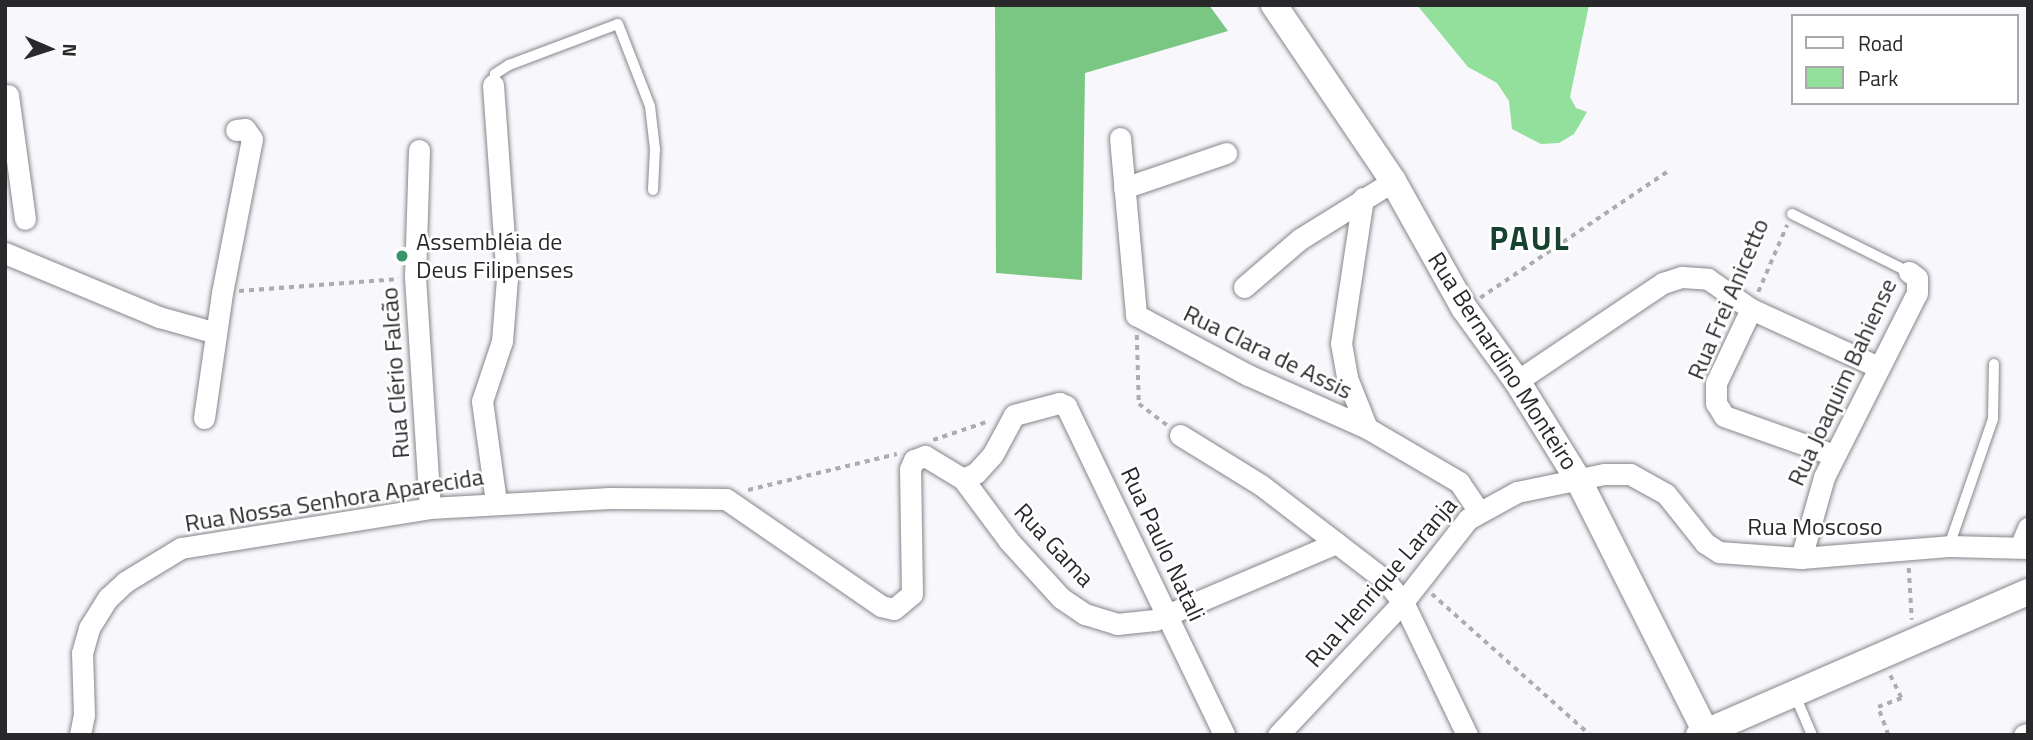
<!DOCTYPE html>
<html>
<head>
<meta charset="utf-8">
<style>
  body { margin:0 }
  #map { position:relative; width:2033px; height:740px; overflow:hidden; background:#f7f7fc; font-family:"Titillium Web",sans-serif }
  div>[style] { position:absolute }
  .green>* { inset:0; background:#92e09c }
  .forest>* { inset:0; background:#79c783 }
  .path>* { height:3.5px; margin-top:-1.75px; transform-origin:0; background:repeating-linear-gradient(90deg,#adadb1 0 5px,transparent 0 10px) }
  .roads { filter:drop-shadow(0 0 2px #86868b) drop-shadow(0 0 2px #86868b) }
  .service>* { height:10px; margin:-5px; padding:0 5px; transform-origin:5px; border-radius:5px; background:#fff }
  .minor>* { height:21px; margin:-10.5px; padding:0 10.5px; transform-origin:10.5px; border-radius:10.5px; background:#fff }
  .tertiary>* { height:26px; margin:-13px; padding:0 13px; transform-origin:13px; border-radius:13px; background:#fff }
  .dots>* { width:19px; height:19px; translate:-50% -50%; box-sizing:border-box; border:4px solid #fff; border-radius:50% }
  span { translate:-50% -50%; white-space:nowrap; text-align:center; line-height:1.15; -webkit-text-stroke:5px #fff; paint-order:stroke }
  .poi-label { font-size:24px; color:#29292b }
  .left { translate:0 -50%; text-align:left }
  .street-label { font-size:24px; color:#29292b }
  .district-label { font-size:32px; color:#16422f; font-weight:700; letter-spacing:2px }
  .frame { position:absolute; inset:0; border:7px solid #29292b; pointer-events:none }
  .legend { position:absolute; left:1791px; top:14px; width:228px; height:91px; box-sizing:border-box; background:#fff; border:2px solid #a9a9aa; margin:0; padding:9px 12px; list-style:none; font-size:21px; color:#29292b }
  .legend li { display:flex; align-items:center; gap:14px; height:35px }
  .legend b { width:35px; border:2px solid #a9a9aa }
  .north { position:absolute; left:14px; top:14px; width:70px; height:70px; -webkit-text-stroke:5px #fff; paint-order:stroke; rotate:93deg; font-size:19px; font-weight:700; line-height:28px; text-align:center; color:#29292b }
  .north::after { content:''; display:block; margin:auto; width:24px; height:32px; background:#29292b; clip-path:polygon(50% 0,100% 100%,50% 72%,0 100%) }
</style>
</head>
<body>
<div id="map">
  <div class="green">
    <div style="clip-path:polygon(1417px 5px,1589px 5px,1570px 97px,1576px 108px,1587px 112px,1574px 134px,1559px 143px,1541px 144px,1512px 129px,1509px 101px,1497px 83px,1468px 67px)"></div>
  </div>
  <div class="forest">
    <div style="clip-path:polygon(995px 5px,1209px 5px,1228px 31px,1085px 73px,1082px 280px,996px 273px)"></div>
  </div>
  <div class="path">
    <div style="left:239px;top:291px;width:160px;rotate:-4.3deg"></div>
    <div style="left:1758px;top:292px;width:73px;rotate:-66.6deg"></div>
    <div style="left:1480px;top:298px;width:227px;rotate:-34deg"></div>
    <div style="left:1137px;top:335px;width:69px;rotate:88.3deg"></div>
    <div style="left:1139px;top:404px;width:35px;rotate:37deg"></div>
    <div style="left:933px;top:440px;width:59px;rotate:-18.7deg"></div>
    <div style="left:748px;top:490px;width:153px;rotate:-13.6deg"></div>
    <div style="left:1909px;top:568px;width:52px;rotate:86.7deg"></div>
    <div style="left:1432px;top:594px;width:212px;rotate:41.7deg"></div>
    <div style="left:1888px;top:735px;width:30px;rotate:-110deg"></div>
    <div style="left:1878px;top:707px;width:25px;rotate:-21deg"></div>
    <div style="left:1901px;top:698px;width:25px;rotate:-116deg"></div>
  </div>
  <div class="roads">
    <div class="service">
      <div style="left:493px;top:85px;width:11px;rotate:-80deg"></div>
      <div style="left:495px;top:74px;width:17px;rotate:-33deg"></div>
      <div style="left:509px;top:65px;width:116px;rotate:-20.6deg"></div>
      <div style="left:618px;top:24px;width:88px;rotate:68.7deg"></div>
      <div style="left:650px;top:106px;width:43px;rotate:83.4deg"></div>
      <div style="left:655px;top:149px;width:41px;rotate:92.8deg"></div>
      <div style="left:1792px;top:214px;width:131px;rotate:26.4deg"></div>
      <div style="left:1949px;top:546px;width:134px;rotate:-70.9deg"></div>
      <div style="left:1993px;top:419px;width:55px;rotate:-89deg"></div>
      <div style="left:1794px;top:693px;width:46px;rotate:66.8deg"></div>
    </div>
    <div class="minor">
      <div style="left:493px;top:85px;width:194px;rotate:85.9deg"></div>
      <div style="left:507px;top:278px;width:63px;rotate:94.5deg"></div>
      <div style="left:502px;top:341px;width:63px;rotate:108.4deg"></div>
      <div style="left:482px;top:401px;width:102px;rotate:82.1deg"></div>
      <div style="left:8px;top:95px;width:125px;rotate:82.2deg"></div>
      <div style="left:1120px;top:138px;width:178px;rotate:84.8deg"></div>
      <div style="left:1136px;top:315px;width:127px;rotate:28.2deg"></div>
      <div style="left:1248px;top:375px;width:130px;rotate:24deg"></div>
      <div style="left:1367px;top:428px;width:107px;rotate:30.4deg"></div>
      <div style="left:1459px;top:482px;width:34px;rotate:56deg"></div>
      <div style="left:419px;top:150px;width:127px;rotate:91.8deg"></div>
      <div style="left:415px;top:277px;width:231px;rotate:86.3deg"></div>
      <div style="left:1124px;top:188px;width:108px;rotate:-18.9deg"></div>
      <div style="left:1363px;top:198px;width:147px;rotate:98.6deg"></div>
      <div style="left:1341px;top:343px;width:36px;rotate:80deg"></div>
      <div style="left:1347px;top:378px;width:54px;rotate:68.2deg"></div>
      <div style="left:5px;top:253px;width:167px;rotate:22.6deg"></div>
      <div style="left:159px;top:317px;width:59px;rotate:15.7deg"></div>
      <div style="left:1244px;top:287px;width:74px;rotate:-40.6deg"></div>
      <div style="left:1300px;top:239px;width:110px;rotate:-31.9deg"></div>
      <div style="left:1751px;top:309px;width:82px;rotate:115.3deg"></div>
      <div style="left:1716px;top:383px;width:20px;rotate:90deg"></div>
      <div style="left:1716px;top:403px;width:15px;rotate:58deg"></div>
      <div style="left:1724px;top:416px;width:117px;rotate:19.5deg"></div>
      <div style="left:1517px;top:381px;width:176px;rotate:-33.9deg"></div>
      <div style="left:1663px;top:283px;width:20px;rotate:-18deg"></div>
      <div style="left:1682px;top:277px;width:26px;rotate:4deg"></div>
      <div style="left:1708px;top:279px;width:52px;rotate:34.9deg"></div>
      <div style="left:1751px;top:309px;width:137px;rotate:24.5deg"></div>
      <div style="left:204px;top:418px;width:126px;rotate:-81.8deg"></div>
      <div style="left:222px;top:293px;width:157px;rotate:-79deg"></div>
      <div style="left:252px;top:139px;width:12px;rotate:-125deg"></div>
      <div style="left:245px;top:129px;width:9px;rotate:174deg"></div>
      <div style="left:1180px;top:435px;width:95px;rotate:31.7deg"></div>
      <div style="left:1261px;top:485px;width:156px;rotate:37.5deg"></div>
      <div style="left:1385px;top:580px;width:28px;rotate:51deg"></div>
      <div style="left:1403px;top:602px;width:148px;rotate:64.3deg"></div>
      <div style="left:963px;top:479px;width:14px;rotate:-25deg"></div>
      <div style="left:976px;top:473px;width:25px;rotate:-48deg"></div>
      <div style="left:993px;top:454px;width:44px;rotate:-61.7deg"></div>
      <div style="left:1014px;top:415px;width:47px;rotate:-14.9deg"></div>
      <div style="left:1059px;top:403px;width:8px;rotate:23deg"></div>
      <div style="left:1066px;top:406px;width:365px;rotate:64.3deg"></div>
      <div style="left:2020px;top:547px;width:21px;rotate:-67deg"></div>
      <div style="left:1801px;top:558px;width:84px;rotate:-74.1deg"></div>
      <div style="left:1824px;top:477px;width:206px;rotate:-63.2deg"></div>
      <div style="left:1917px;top:293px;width:15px;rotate:-90deg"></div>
      <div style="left:1917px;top:278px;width:10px;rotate:-143deg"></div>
      <div style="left:80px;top:735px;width:20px;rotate:-79deg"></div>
      <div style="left:84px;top:715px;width:62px;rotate:-91.8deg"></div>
      <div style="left:82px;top:653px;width:26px;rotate:-74deg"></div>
      <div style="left:89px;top:628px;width:36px;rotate:-58deg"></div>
      <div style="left:108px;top:598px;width:23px;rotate:-43deg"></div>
      <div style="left:125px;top:582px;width:66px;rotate:-31.3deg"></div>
      <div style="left:181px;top:548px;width:252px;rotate:-9.1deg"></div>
      <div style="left:430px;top:508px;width:180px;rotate:-3.2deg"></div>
      <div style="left:610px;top:498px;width:116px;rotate:0.5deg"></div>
      <div style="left:726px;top:499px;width:188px;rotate:34.6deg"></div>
      <div style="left:881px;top:606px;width:13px;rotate:13deg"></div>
      <div style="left:894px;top:609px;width:23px;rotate:-40deg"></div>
      <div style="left:912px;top:594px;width:125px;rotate:-90.9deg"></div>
      <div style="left:910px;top:469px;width:10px;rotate:-66deg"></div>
      <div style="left:914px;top:460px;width:12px;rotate:-20deg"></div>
      <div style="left:925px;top:456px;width:44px;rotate:31.2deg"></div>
      <div style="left:963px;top:479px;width:77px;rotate:53.4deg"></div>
      <div style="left:1009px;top:541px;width:77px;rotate:47.6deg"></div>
      <div style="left:1061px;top:598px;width:29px;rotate:34deg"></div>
      <div style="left:1085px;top:614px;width:34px;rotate:17deg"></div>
      <div style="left:1117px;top:624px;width:38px;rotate:-6deg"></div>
      <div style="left:1155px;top:620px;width:197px;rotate:-23deg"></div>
      <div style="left:1278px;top:735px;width:183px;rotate:-46.8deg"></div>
      <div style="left:1403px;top:602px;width:105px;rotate:-51.9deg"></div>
      <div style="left:1468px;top:519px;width:56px;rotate:-28.9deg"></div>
      <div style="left:1517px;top:492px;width:89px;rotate:-11.7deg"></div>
      <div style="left:1604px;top:474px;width:26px"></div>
      <div style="left:1630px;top:474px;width:41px;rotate:29.1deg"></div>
      <div style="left:1666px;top:494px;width:63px;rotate:51.5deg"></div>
      <div style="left:1705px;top:543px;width:17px;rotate:33deg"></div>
      <div style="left:1719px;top:552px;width:82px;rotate:4.2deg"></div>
      <div style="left:1801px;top:558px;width:148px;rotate:-4.6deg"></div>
      <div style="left:1949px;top:546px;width:79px;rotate:1.5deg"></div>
      <div style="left:2024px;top:735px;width:4px;rotate:-14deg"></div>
    </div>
    <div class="tertiary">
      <div style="left:1274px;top:5px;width:212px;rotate:55.9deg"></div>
      <div style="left:1393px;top:181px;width:145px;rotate:60.8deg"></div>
      <div style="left:1464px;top:308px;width:90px;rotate:54deg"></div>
      <div style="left:1517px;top:381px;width:118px;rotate:58.2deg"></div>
      <div style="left:1579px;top:481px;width:281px;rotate:63.2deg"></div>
      <div style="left:1699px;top:735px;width:359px;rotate:-23.5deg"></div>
    </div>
  </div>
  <div class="dots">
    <div style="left:402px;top:256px;background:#37946b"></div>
  </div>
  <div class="poi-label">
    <span class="left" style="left:416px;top:256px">Assembléia de<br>Deus Filipenses</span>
  </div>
  <div class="street-label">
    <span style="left:1728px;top:299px;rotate:-67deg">Rua Frei Anicetto</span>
    <span style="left:1268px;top:352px;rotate:26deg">Rua Clara de Assis</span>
    <span style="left:1503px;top:361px;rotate:57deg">Rua Bernardino Monteiro</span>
    <span style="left:395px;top:373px;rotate:-94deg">Rua Clério Falcão</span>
    <span style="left:1842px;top:382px;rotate:-65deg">Rua Joaquim Bahiense</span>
    <span style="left:334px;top:500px;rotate:-9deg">Rua Nossa Senhora Aparecida</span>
    <span style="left:1815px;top:527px">Rua Moscoso</span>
    <span style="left:1163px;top:544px;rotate:65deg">Rua Paulo Natali</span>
    <span style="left:1054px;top:545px;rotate:47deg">Rua Gama</span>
    <span style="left:1381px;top:582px;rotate:-49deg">Rua Henrique Laranja</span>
  </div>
  <div class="district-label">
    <span style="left:1530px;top:238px">PAUL</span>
  </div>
  <div class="frame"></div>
  <ul class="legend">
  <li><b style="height:9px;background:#fff"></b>Road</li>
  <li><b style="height:19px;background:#92e09c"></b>Park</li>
  </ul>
  <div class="north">N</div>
</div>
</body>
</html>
